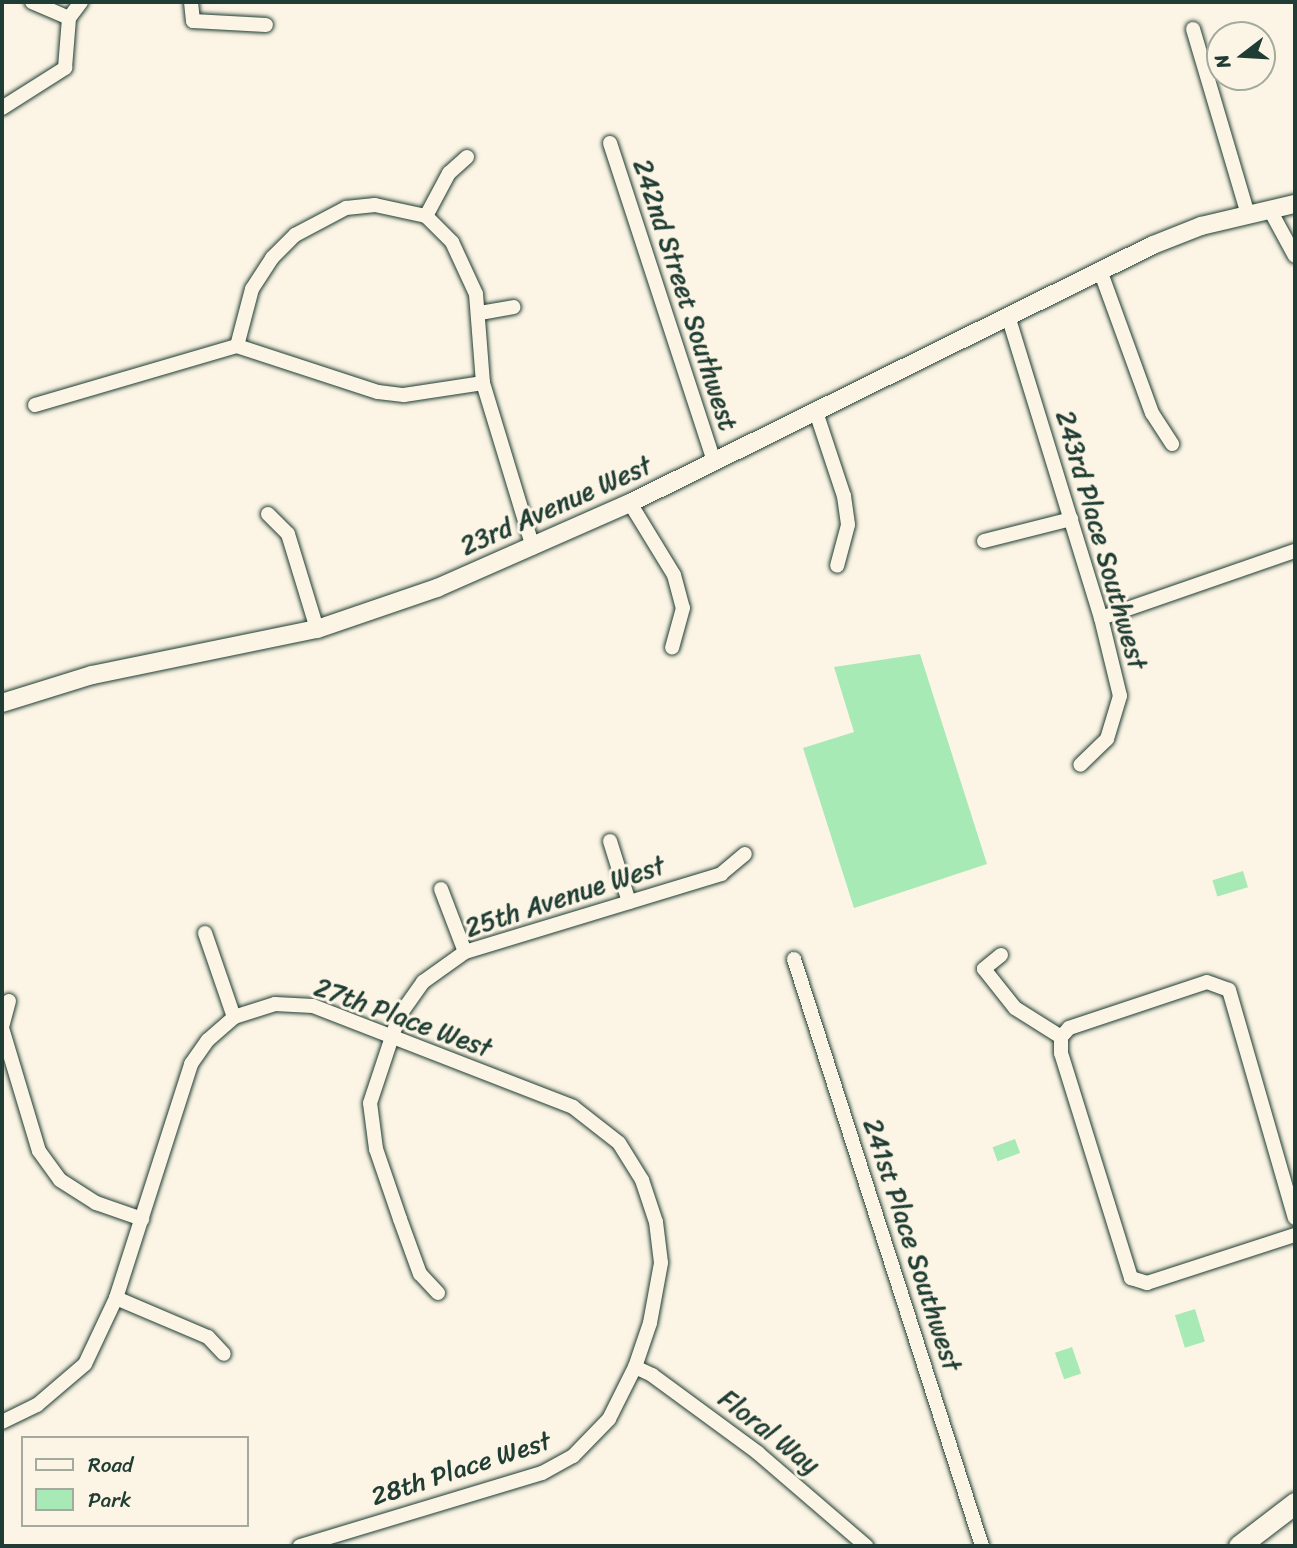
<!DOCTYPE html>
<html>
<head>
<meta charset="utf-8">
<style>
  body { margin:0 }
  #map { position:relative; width:1297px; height:1548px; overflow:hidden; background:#fcf5e5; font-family:Sriracha,sans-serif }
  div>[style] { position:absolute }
  .green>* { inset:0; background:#a7eab5; transform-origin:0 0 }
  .roads { filter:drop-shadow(0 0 2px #1f3d34) drop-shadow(0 0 2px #1f3d34) }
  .minor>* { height:14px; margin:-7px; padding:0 7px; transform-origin:7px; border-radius:7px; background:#fcf5e5 }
  .tertiary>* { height:18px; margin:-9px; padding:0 9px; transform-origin:9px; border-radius:9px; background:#fcf5e5 }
  .secondary>* { height:21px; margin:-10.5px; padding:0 10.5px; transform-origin:10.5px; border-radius:10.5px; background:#fcf5e5 }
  span { translate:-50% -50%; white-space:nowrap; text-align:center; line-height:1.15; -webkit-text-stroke:6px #fcf5e5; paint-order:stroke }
  .street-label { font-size:26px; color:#1f3d34 }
  .frame { position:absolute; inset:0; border:4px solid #1f3d34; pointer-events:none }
  .legend { position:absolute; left:21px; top:1436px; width:228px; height:91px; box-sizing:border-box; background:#fcf5e5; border:2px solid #a4ab9e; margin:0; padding:9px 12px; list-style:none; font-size:21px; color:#1f3d34 }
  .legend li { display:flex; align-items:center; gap:14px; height:35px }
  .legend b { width:35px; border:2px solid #a4ab9e }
  .north { position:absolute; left:1206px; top:21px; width:70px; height:70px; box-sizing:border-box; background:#fcf5e5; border:2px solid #a4ab9e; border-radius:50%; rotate:253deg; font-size:19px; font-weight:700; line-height:28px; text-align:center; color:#1f3d34 }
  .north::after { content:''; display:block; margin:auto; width:24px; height:32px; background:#1f3d34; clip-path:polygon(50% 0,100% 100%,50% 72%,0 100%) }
</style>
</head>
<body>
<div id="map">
  <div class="green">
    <div style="clip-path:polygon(920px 654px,987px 864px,854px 908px,803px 748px,854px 732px,834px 667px)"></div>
    <div style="left:1243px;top:871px;width:17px;height:32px;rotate:73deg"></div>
    <div style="left:1015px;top:1139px;width:15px;height:24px;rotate:70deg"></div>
    <div style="left:1195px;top:1309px;width:34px;height:21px;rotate:73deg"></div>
    <div style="left:1072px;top:1347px;width:28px;height:18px;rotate:71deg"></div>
  </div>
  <div class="roads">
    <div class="minor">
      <div style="left:32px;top:2px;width:40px;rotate:23.4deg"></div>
      <div style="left:191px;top:2px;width:19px;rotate:84deg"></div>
      <div style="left:193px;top:21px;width:73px;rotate:3.1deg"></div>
      <div style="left:1193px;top:29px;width:194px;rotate:73.5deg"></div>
      <div style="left:2px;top:108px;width:75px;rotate:-32.4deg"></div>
      <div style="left:65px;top:68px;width:50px;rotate:-85.4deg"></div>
      <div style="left:69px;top:18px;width:20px;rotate:-53deg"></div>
      <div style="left:610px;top:143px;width:336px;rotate:71.9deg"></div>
      <div style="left:467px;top:157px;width:24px;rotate:138deg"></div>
      <div style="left:449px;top:173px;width:49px;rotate:118.1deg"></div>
      <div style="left:426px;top:216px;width:37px;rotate:45deg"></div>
      <div style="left:452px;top:242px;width:57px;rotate:65.2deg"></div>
      <div style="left:476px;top:294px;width:89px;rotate:85.5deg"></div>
      <div style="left:483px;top:383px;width:172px;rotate:73.1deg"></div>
      <div style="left:1270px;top:210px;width:52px;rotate:61.5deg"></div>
      <div style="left:1101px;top:273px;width:149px;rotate:70deg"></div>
      <div style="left:1152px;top:413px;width:37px;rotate:57deg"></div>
      <div style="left:480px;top:313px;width:34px;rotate:-10deg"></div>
      <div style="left:1009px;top:319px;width:313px;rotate:72.9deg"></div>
      <div style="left:1101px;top:618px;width:80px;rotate:76.3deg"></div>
      <div style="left:1120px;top:696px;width:45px;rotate:106.8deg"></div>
      <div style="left:1107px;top:739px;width:37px;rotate:136deg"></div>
      <div style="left:237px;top:346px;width:59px;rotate:-75.3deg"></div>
      <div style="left:252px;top:289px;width:37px;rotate:-57deg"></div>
      <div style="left:272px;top:258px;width:33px;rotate:-45deg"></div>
      <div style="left:295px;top:235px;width:58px;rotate:-27.9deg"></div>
      <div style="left:346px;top:208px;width:29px;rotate:-6deg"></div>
      <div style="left:375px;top:205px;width:52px;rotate:12.2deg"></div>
      <div style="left:35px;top:405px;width:210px;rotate:-16.3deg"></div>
      <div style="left:237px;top:346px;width:148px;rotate:18.1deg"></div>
      <div style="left:378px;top:392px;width:26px;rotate:7deg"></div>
      <div style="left:404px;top:395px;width:80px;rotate:-8.6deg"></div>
      <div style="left:816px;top:412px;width:89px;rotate:71.6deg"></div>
      <div style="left:844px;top:496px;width:29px;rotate:82deg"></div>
      <div style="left:848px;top:525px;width:42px;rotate:105deg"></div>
      <div style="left:630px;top:503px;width:84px;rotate:58.6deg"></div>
      <div style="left:674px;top:575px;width:34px;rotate:75deg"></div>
      <div style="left:683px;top:608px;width:41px;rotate:105.4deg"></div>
      <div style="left:268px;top:514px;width:28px;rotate:45deg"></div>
      <div style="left:288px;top:534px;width:99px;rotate:73deg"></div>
      <div style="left:984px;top:541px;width:90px;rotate:-14.2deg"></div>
      <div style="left:1101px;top:618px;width:205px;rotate:-19.1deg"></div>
      <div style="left:610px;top:841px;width:64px;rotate:72.7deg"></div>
      <div style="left:441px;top:889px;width:67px;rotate:69.1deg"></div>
      <div style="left:205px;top:933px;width:89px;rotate:71deg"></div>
      <div style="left:1001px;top:955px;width:22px;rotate:141deg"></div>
      <div style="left:984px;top:969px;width:50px;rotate:51.5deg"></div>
      <div style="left:1015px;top:1008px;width:54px;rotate:32.2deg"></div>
      <div style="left:794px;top:959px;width:616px;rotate:72.24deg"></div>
      <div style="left:9px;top:1001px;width:28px;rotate:105deg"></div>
      <div style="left:2px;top:1028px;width:128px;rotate:73.3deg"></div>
      <div style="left:39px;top:1151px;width:36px;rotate:54deg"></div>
      <div style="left:60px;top:1180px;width:43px;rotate:32.6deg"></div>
      <div style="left:96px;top:1203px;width:49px;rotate:19.2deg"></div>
      <div style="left:1061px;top:1037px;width:16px;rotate:90deg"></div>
      <div style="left:1061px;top:1053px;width:236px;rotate:72.7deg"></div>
      <div style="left:1131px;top:1278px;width:17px;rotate:17deg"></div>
      <div style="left:1147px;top:1283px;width:156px;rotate:-18deg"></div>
      <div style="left:1061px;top:1037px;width:12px;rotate:-48deg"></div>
      <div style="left:1069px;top:1028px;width:145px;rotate:-18.4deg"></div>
      <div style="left:1207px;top:982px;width:23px;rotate:20deg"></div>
      <div style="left:1229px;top:990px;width:237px;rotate:73.9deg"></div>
      <div style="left:438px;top:1293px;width:26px;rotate:-133deg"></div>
      <div style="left:420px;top:1274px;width:59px;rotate:-110deg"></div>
      <div style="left:400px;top:1219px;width:74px;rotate:-108.9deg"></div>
      <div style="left:376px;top:1149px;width:46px;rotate:-97.4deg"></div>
      <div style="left:370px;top:1103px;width:92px;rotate:-71.6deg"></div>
      <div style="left:399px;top:1016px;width:42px;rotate:-54.8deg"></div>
      <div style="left:423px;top:982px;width:52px;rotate:-35.5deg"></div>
      <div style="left:465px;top:952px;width:268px;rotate:-16.9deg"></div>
      <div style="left:721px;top:874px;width:31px;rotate:-40deg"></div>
      <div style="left:116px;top:1298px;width:100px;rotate:23deg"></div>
      <div style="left:208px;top:1337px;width:23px;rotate:47deg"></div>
      <div style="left:635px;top:1367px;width:19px;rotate:25deg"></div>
      <div style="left:652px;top:1375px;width:132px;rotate:36.3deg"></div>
      <div style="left:758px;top:1453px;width:143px;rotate:40.7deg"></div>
      <div style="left:2px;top:1422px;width:39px;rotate:-26deg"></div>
      <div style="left:37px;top:1405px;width:63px;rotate:-40.5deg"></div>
      <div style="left:85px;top:1364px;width:73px;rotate:-64.8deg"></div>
      <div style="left:116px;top:1298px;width:246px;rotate:-72.2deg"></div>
      <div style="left:191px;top:1064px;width:29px;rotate:-55deg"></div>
      <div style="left:208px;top:1040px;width:35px;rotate:-41deg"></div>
      <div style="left:234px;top:1017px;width:43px;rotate:-17.6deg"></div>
      <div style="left:275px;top:1004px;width:38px;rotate:3deg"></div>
      <div style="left:313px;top:1006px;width:279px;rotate:21.2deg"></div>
      <div style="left:573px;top:1107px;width:58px;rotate:38deg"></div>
      <div style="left:619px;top:1143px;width:44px;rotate:58.1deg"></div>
      <div style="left:642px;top:1180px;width:44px;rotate:71.6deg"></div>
      <div style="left:656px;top:1222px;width:41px;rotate:83deg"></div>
      <div style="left:661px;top:1263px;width:61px;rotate:100.4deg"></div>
      <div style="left:650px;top:1323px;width:46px;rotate:108.8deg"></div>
      <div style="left:635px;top:1367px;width:58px;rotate:116.6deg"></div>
      <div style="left:609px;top:1419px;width:52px;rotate:134.2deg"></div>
      <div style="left:573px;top:1456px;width:35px;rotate:151deg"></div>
      <div style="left:542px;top:1473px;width:253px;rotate:163.2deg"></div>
    </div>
    <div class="tertiary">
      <div style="left:2px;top:703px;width:94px;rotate:-17.3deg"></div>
      <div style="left:92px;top:675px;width:230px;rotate:-11.6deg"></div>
      <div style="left:317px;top:629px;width:127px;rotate:-18.9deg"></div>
      <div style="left:437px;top:588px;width:211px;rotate:-23.8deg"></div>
      <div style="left:630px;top:503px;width:583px;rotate:-26.26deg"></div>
      <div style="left:1153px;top:245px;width:52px;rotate:-21.6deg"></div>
      <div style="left:1201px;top:226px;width:97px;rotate:-13.2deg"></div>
    </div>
    <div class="secondary">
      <div style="left:1239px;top:1546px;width:71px;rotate:-37.5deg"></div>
    </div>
  </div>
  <div class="street-label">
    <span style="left:685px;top:295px;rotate:72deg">242nd Street Southwest</span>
    <span style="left:556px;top:506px;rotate:-24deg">23rd Avenue West</span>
    <span style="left:1101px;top:540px;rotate:74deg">243rd Place Southwest</span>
    <span style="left:565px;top:897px;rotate:-18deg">25th Avenue West</span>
    <span style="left:403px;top:1018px;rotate:20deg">27th Place West</span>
    <span style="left:912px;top:1245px;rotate:72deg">241st Place Southwest</span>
    <span style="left:769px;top:1432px;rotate:38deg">Floral Way</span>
    <span style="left:461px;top:1469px;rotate:-18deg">28th Place West</span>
  </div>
  <div class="frame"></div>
  <ul class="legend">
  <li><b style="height:9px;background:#fcf5e5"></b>Road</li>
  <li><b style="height:19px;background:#a7eab5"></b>Park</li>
  </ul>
  <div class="north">N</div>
</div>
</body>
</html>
